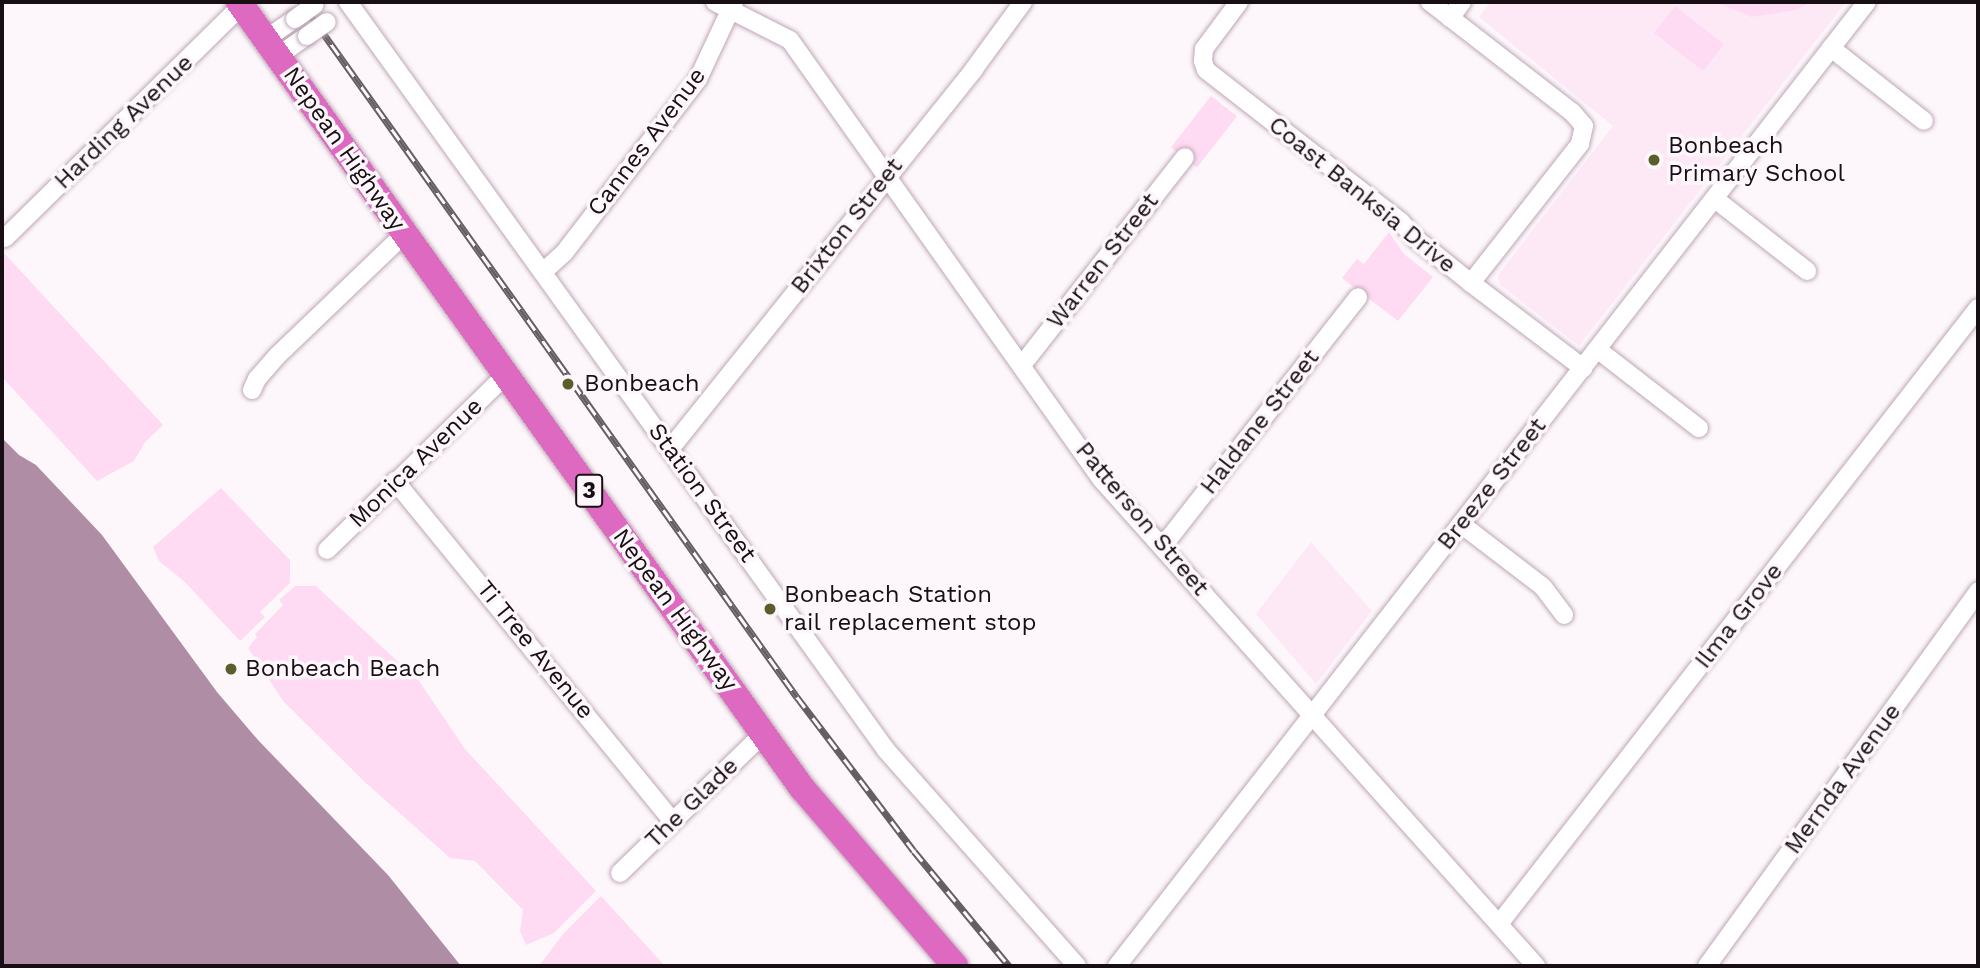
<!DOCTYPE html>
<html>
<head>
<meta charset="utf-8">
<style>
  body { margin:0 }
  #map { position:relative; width:1980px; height:968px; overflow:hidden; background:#fdf7fb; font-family:"Work Sans",sans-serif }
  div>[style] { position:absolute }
  .built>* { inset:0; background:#fde9f6 }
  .green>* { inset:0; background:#fedbf2; transform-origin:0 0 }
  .water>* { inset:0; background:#af8ea5 }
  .roads { filter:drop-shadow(0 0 2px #bea6b6) drop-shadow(0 0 2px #bea6b6) }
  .minor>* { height:18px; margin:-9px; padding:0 9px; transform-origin:9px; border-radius:9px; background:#fff }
  .highway>* { height:26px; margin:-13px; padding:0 13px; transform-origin:13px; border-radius:13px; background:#de69c1 }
  .rail>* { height:7px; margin-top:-3.5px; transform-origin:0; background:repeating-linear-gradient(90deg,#fdf7fb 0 13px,#665e63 0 26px); box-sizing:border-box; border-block:2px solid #665e63 }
  .bridges { filter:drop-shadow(0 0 2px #bea6b6) drop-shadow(0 0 2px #bea6b6) }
  .minor-bridge>* { height:18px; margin:-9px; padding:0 9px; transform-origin:9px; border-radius:9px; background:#fff }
  .dots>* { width:19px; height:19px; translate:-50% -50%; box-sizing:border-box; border:4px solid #fdf7fb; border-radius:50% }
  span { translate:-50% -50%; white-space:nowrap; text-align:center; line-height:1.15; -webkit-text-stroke:7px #fdf7fb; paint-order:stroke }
  .shield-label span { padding:2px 5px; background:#fdf7fb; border:2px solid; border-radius:5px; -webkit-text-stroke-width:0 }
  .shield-label { font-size:23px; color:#180f15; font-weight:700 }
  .street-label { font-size:24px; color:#180f15 }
  .poi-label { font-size:24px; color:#180f15 }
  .left { translate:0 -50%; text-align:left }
  .frame { position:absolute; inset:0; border:4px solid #180f15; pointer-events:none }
</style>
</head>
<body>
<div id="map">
  <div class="built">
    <div style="clip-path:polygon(1491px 2px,1846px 2px,1579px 346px,1499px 284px,1498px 275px,1613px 126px,1479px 17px)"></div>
    <div style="clip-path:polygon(1311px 542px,1372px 611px,1316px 684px,1256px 614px)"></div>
  </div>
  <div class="green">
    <div style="clip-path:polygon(1715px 2px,1811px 2px,1796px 10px,1751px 17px)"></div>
    <div style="left:1675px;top:6px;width:62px;height:34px;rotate:38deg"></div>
    <div style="left:1211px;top:96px;width:33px;height:65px;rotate:38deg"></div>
    <div style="clip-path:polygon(1389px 232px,1404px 254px,1433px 277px,1398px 321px,1342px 278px,1357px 259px,1364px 264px)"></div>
    <div style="clip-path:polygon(4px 253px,163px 425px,145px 442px,134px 461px,97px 481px,2px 377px)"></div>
    <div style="clip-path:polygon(221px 488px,290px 560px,290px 583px,260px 612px,265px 617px,240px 641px,185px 582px,159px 561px,153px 547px)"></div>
    <div style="clip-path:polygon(295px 586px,316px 586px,419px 681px,465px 749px,596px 891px,554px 933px,526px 945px,520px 931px,523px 910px,475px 861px,450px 858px,366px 783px,284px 702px,248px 648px,257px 637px,255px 634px,283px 605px,279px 600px)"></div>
    <div style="clip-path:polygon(601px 896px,665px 966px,539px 966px,563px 934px)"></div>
  </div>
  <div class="water">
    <div style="clip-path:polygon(2px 438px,19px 455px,36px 465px,102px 535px,217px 692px,258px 740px,388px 875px,461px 966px,2px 966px)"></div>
  </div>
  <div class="roads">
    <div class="minor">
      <div style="left:348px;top:2px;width:921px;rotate:54.27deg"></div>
      <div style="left:886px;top:750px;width:288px;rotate:48.5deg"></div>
      <div style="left:715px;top:2px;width:84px;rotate:26.9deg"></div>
      <div style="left:790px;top:40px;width:539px;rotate:54.66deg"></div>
      <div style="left:1102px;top:480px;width:652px;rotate:48.24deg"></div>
      <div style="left:1239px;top:2px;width:59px;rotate:126.7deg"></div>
      <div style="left:1204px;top:49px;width:12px;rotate:95deg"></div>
      <div style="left:1203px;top:61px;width:9px;rotate:72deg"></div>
      <div style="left:1206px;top:70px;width:247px;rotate:37.9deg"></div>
      <div style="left:1401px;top:222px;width:23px;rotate:49deg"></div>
      <div style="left:1416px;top:239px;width:70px;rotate:38.7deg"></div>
      <div style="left:1471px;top:283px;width:141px;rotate:37.2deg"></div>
      <div style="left:1430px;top:2px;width:180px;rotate:37.8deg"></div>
      <div style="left:1572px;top:112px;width:18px;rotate:49deg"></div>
      <div style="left:1584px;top:126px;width:18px;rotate:103deg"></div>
      <div style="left:1580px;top:144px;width:177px;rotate:128.1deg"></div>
      <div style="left:1450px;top:18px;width:20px;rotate:-53deg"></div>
      <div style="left:266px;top:39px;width:35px;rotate:-35deg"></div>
      <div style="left:1831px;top:48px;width:118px;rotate:38.1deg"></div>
      <div style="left:278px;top:56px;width:35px;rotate:-35deg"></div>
      <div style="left:1715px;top:199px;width:117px;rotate:38deg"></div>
      <div style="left:5px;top:238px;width:332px;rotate:-44.5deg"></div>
      <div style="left:544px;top:271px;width:27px;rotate:-42deg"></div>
      <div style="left:564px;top:253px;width:220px;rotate:-52.4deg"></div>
      <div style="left:698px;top:79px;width:85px;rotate:-64.9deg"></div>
      <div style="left:1597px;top:349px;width:129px;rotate:37.8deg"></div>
      <div style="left:1022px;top:365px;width:264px;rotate:-51.9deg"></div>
      <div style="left:252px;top:390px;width:12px;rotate:-66deg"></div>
      <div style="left:257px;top:379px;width:30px;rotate:-49deg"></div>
      <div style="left:277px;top:356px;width:176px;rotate:-43.8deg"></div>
      <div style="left:670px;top:449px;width:487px;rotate:-51.3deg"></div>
      <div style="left:974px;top:69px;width:83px;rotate:-53.8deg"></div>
      <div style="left:395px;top:481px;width:439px;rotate:50.8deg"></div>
      <div style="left:1461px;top:524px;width:103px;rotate:37.5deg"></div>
      <div style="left:1543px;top:587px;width:35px;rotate:53deg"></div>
      <div style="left:1163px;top:546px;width:316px;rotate:-51.9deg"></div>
      <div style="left:327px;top:550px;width:250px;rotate:-44.4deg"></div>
      <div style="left:620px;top:873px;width:199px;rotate:-44.2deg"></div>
      <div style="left:1499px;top:924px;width:780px;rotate:-52.13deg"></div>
      <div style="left:1117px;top:966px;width:1221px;rotate:-52.12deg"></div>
      <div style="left:1707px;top:966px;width:463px;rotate:-54.1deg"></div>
    </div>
    <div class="highway">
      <div style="left:239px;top:2px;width:967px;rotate:54.39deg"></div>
      <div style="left:802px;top:788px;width:235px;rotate:49.3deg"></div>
    </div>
  </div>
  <div class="rail">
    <div style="left:301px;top:2px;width:854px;rotate:54.49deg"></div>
    <div style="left:797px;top:697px;width:193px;rotate:52.8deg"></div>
    <div style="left:914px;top:851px;width:149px;rotate:50.4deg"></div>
  </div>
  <div class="bridges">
    <div class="minor-bridge">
      <div style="left:295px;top:19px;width:24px;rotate:-36deg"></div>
      <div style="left:307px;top:36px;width:24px;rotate:-35deg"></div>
    </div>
  </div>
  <div class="dots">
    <div style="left:1654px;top:160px;background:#5a5e2c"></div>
    <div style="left:568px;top:384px;background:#5a5e2c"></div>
    <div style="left:770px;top:609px;background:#5a5e2c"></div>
    <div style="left:231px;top:669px;background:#5a5e2c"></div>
  </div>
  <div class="shield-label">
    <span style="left:589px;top:491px">3</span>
  </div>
  <div class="street-label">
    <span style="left:124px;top:122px;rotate:-44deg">Harding Avenue</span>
    <span style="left:647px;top:142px;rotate:-53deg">Cannes Avenue</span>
    <span style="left:344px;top:149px;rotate:55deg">Nepean Highway</span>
    <span style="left:1362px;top:195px;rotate:39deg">Coast Banksia Drive</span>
    <span style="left:847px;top:226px;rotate:-52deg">Brixton Street</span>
    <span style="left:1103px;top:261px;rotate:-52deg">Warren Street</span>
    <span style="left:1260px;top:422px;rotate:-52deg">Haldane Street</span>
    <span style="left:416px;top:463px;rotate:-44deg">Monica Avenue</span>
    <span style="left:1492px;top:484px;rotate:-52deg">Breeze Street</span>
    <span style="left:702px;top:493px;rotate:54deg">Station Street</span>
    <span style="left:1142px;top:519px;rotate:50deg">Patterson Street</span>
    <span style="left:675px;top:610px;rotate:54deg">Nepean Highway</span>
    <span style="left:1739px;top:616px;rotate:-52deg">Ilma Grove</span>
    <span style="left:535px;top:650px;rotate:51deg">Ti Tree Avenue</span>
    <span style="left:1843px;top:779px;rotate:-54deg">Mernda Avenue</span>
    <span style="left:692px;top:803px;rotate:-44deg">The Glade</span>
  </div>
  <div class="poi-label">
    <span class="left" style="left:1668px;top:160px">Bonbeach<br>Primary School</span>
    <span class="left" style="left:584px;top:384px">Bonbeach</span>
    <span class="left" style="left:784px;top:609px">Bonbeach Station<br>rail replacement stop</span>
    <span class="left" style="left:245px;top:669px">Bonbeach Beach</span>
  </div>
  <div class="frame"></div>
</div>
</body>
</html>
